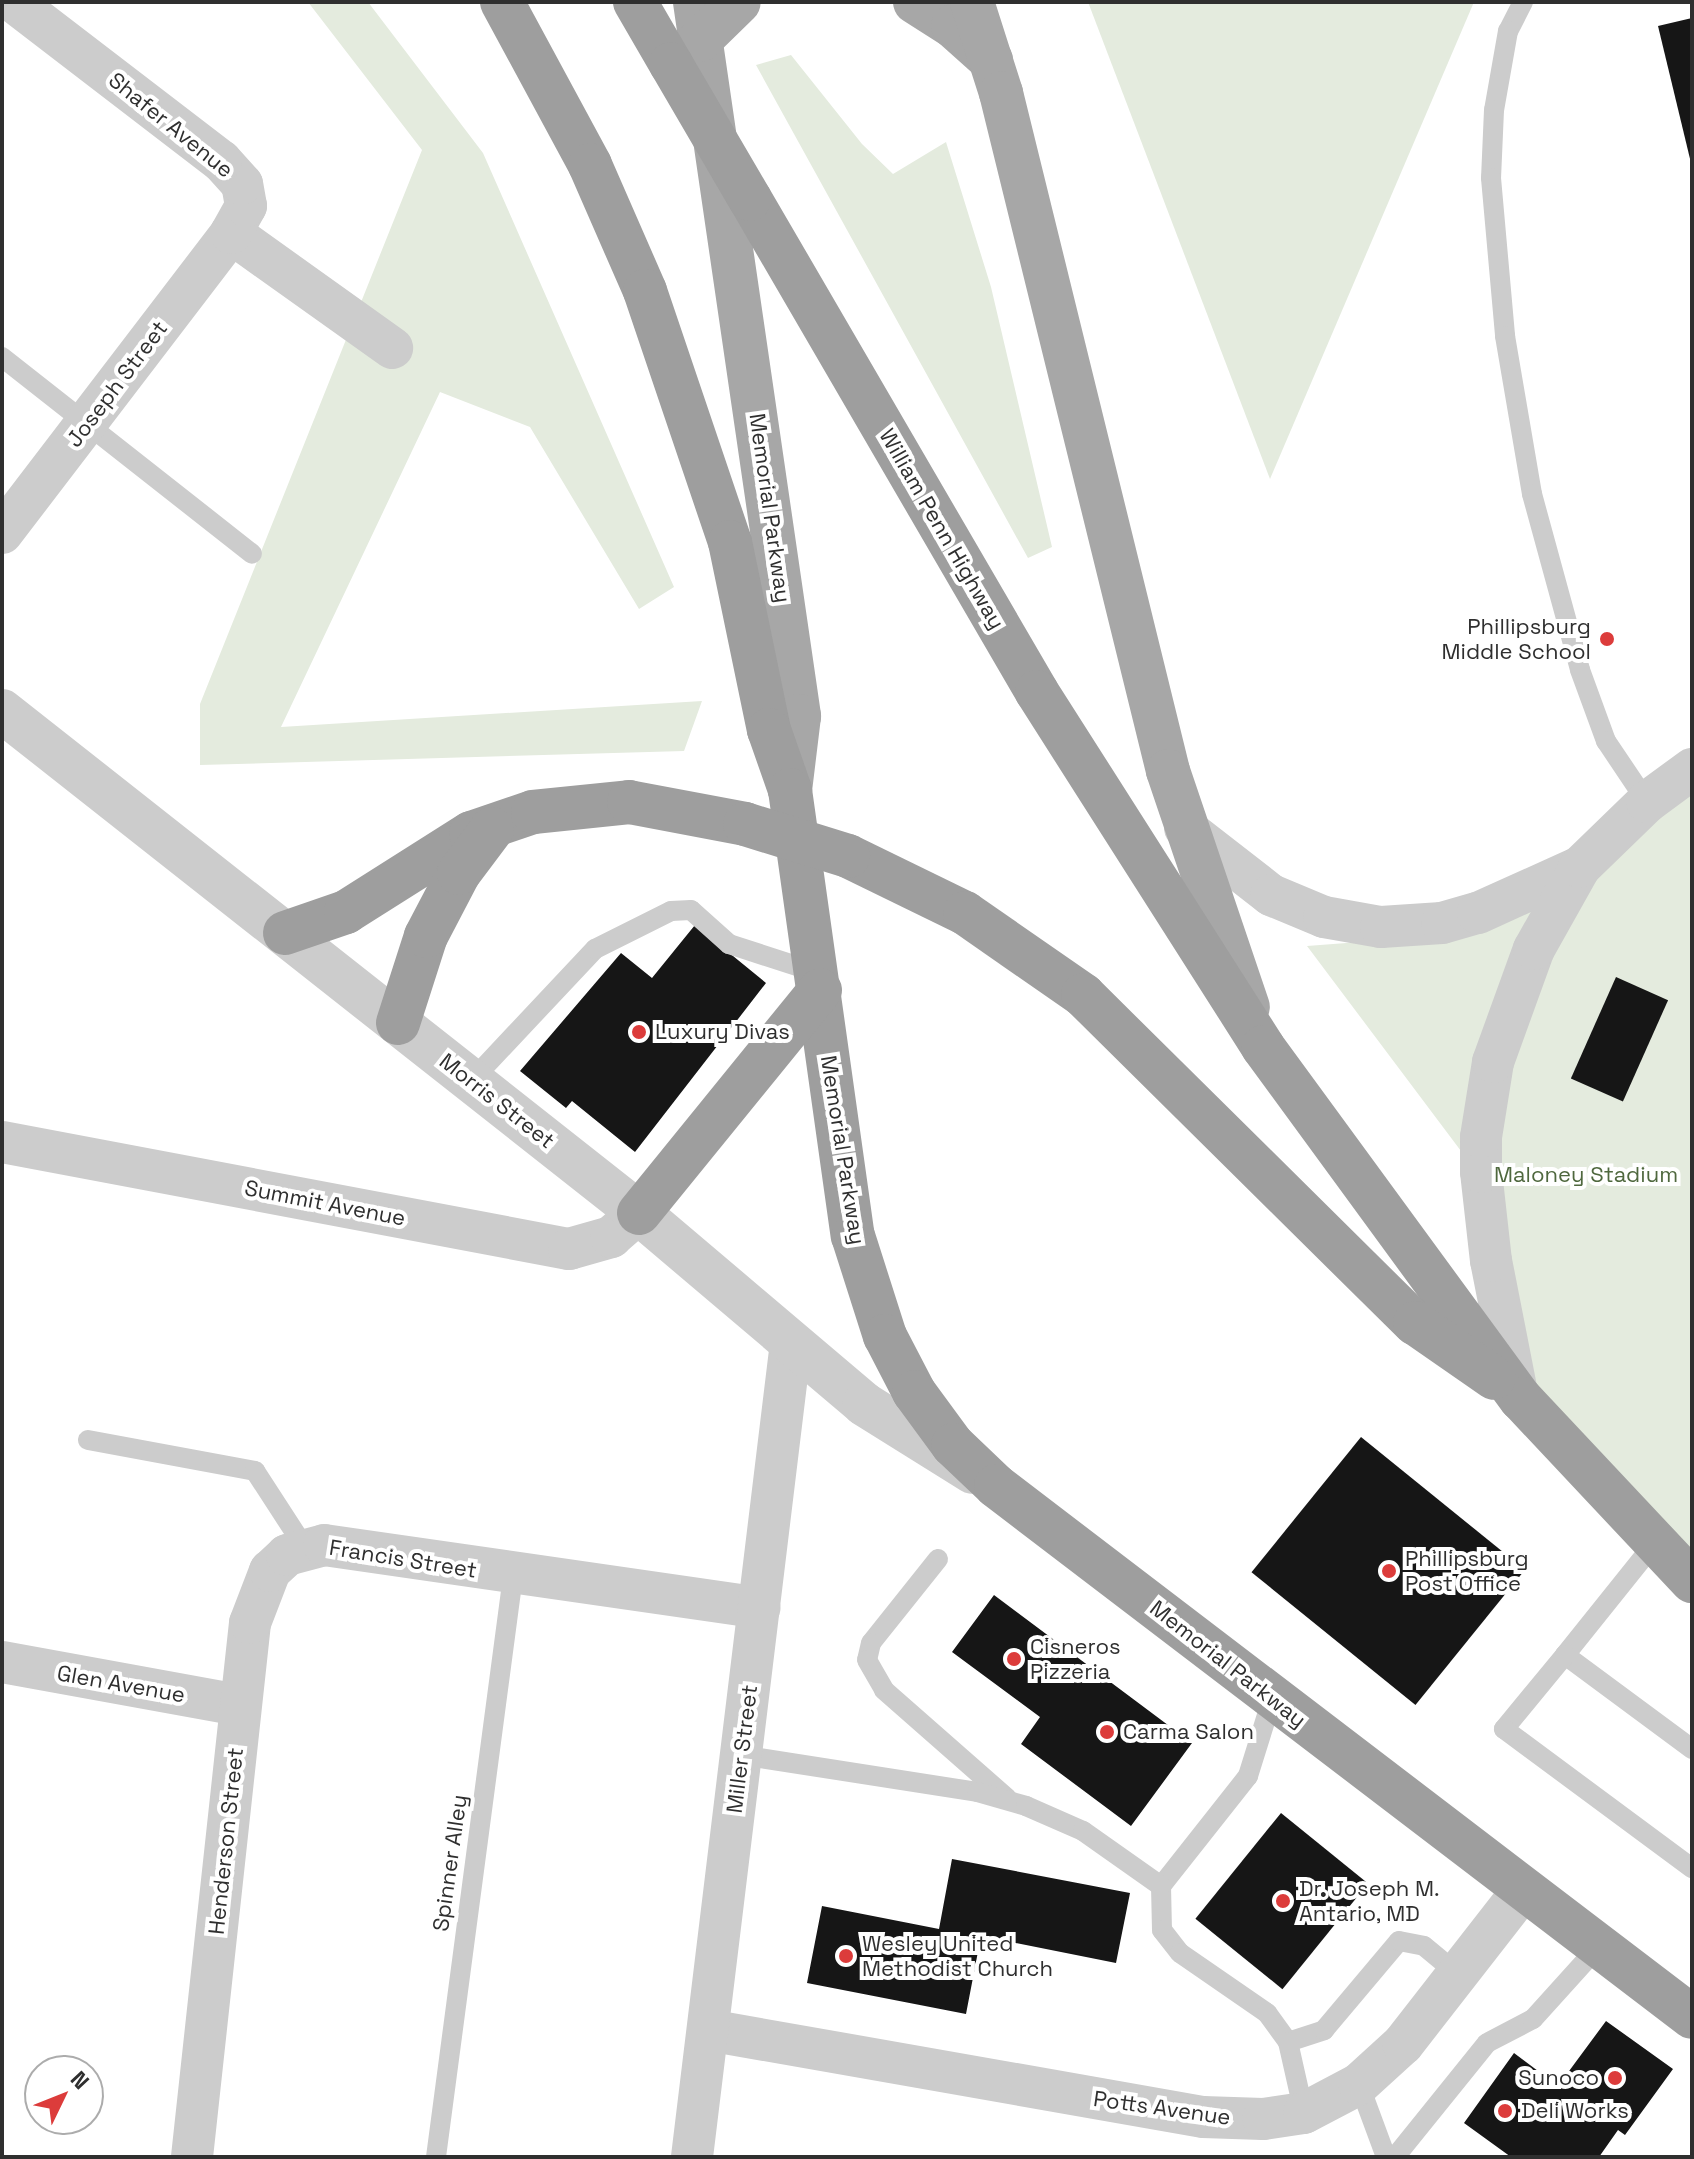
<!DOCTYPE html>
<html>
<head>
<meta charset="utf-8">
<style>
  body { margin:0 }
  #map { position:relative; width:1694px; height:2159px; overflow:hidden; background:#fff; font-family:"Space Grotesk",sans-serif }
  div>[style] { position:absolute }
  .green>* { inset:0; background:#e4ebde }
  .building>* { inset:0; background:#161616; transform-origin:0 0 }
  .service>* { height:20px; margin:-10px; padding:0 10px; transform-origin:10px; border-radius:10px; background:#ccc }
  .minor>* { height:42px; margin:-21px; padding:0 21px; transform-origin:21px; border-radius:21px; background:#ccc }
  .tertiary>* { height:44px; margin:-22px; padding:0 22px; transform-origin:22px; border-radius:22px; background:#ccc }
  .primary>* { height:44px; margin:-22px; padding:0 22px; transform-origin:22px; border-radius:22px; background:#a7a7a7 }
  .trunk>* { height:44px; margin:-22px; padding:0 22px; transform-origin:22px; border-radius:22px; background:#9e9e9e }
  .trunk-bridge>* { height:44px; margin:-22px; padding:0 22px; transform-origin:22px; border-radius:22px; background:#9e9e9e }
  .dots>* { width:22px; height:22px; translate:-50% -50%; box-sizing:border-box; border:4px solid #fff; border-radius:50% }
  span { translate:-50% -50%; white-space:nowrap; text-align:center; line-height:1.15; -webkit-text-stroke:8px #fff; paint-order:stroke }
  .street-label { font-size:22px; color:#2f2f2f }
  .poi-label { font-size:22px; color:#2f2f2f }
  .right { translate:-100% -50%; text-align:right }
  .left { translate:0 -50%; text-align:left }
  .park-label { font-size:22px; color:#4f683e }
  .frame { position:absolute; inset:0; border:4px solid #2f2f2f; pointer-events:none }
  .north { position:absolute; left:24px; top:2055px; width:80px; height:80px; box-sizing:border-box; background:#fff; border:2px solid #acacac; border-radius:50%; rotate:47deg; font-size:22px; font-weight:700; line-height:32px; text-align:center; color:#2f2f2f }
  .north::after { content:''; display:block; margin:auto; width:28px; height:36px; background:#dc3c3b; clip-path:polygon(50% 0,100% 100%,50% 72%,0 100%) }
</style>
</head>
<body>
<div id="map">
  <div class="green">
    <div style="clip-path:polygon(308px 2px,368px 2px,483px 153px,674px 587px,639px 609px,530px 427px,440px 392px,281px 727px,702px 701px,684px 751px,200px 765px,200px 704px,422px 150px)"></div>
    <div style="clip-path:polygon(1088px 2px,1474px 2px,1270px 479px)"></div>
    <div style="clip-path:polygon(791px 55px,862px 144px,893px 174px,946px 142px,991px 287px,1052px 547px,1028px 558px,756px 65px)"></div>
    <div style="clip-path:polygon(1692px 769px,1692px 1581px,1521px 1399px,1482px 1179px,1307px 946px,1425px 937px,1565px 893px)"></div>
  </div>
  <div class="building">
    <div style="clip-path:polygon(1692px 18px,1692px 163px,1691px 163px,1658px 26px)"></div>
    <div style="clip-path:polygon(695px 925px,766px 983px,635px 1152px,572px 1101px,566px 1108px,520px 1071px,621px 953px,652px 978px)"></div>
    <div style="left:1616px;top:977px;width:57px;height:111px;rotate:24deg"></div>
    <div style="left:1361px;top:1437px;width:211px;height:174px;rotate:39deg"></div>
    <div style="clip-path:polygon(994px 1595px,1192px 1743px,1131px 1826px,1021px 1744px,1040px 1717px,952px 1652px)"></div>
    <div style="left:1281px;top:1813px;width:112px;height:136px;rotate:39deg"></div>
    <div style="clip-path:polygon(952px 1859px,1130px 1893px,1116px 1963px,981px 1936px,966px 2014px,807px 1983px,822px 1906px,939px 1929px)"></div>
    <div style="clip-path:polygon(1606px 2021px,1673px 2069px,1625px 2135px,1618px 2130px,1599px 2157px,1511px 2157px,1464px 2123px,1514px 2053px,1558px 2086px)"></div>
  </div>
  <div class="service">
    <div style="left:1523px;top:2px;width:33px;rotate:117deg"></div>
    <div style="left:1508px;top:31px;width:80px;rotate:100deg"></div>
    <div style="left:1494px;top:110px;width:68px;rotate:92.5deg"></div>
    <div style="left:1491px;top:178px;width:159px;rotate:84.9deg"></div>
    <div style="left:1505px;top:336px;width:160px;rotate:80.3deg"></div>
    <div style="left:1532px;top:494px;width:182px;rotate:74.7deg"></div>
    <div style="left:1580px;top:670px;width:76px;rotate:69.9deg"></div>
    <div style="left:1606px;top:741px;width:73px;rotate:56.1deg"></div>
    <div style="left:2px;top:357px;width:318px;rotate:38.2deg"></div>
    <div style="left:471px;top:1081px;width:181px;rotate:-46.8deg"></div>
    <div style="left:595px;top:949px;width:85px;rotate:-26.6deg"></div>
    <div style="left:671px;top:911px;width:20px;rotate:-3deg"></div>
    <div style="left:691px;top:910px;width:51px;rotate:41.8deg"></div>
    <div style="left:729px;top:944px;width:90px;rotate:18deg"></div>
    <div style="left:88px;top:1440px;width:170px;rotate:10.5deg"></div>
    <div style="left:255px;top:1471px;width:92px;rotate:57deg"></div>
    <div style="left:938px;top:1559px;width:107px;rotate:128.6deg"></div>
    <div style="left:871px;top:1643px;width:17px;rotate:103deg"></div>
    <div style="left:867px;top:1660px;width:34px;rotate:60deg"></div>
    <div style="left:884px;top:1690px;width:164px;rotate:41.3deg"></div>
    <div style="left:1565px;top:1655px;width:141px;rotate:-51.3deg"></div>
    <div style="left:1272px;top:1699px;width:81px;rotate:107.3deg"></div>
    <div style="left:1248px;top:1776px;width:140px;rotate:128.3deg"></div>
    <div style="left:1161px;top:1886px;width:44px;rotate:88.7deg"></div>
    <div style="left:1162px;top:1930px;width:29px;rotate:52deg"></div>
    <div style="left:1180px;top:1953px;width:106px;rotate:34.6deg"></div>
    <div style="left:1267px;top:2013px;width:36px;rotate:54deg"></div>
    <div style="left:1288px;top:2042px;width:38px;rotate:-18deg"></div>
    <div style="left:1324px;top:2030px;width:116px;rotate:-49.9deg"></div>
    <div style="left:1399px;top:1941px;width:25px;rotate:11deg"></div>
    <div style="left:1424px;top:1946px;width:45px;rotate:39.6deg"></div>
    <div style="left:1692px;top:1749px;width:158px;rotate:-143.5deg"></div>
    <div style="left:1565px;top:1655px;width:96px;rotate:129.5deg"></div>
    <div style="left:1504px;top:1729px;width:234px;rotate:36.5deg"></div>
    <div style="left:741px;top:1755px;width:239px;rotate:8.9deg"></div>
    <div style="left:977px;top:1792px;width:51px;rotate:15.9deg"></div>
    <div style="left:1026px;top:1806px;width:62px;rotate:23.7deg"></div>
    <div style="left:1083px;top:1831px;width:95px;rotate:35.2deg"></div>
    <div style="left:1288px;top:2042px;width:73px;rotate:77.3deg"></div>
    <div style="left:1359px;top:2084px;width:78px;rotate:69.7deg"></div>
    <div style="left:436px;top:2157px;width:586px;rotate:-82.45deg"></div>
    <div style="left:1395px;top:2157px;width:146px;rotate:-51.1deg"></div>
    <div style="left:1487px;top:2043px;width:52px;rotate:-27.6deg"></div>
    <div style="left:1533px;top:2019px;width:98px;rotate:-47.9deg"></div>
  </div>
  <div class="minor">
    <div style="left:231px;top:233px;width:198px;rotate:35.5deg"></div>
    <div style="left:2px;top:533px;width:377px;rotate:-52.6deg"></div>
    <div style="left:231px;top:233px;width:31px;rotate:-61deg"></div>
    <div style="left:246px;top:206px;width:22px;rotate:-100deg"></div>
    <div style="left:242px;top:184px;width:31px;rotate:-132deg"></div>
    <div style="left:221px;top:161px;width:261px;rotate:-142.5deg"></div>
    <div style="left:1185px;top:828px;width:109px;rotate:37.9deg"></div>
    <div style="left:1271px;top:895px;width:57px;rotate:22.5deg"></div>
    <div style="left:1324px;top:917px;width:58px;rotate:10deg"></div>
    <div style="left:1381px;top:927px;width:61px;rotate:-3.8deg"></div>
    <div style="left:1442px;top:923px;width:37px;rotate:-16deg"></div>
    <div style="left:1478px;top:913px;width:112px;rotate:-24.3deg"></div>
    <div style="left:2px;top:1142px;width:577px;rotate:10.69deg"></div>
    <div style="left:569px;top:1249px;width:44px;rotate:-15.9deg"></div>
    <div style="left:611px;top:1237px;width:37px;rotate:-41deg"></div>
    <div style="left:1517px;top:1393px;width:135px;rotate:-101.1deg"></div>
    <div style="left:1491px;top:1261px;width:90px;rotate:-96.4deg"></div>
    <div style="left:1481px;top:1172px;width:35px;rotate:-90deg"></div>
    <div style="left:1481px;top:1137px;width:76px;rotate:-80.9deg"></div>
    <div style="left:1493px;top:1062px;width:120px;rotate:-70.1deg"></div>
    <div style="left:1534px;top:949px;width:94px;rotate:-60.7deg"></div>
    <div style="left:1580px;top:867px;width:93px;rotate:-44.1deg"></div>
    <div style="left:1647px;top:802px;width:56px;rotate:-36.3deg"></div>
    <div style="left:2px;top:1662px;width:241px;rotate:10.3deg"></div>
    <div style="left:708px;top:2030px;width:503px;rotate:9.97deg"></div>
    <div style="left:1203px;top:2117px;width:60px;rotate:1.9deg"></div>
    <div style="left:1263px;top:2119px;width:41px;rotate:-8.3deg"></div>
    <div style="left:1304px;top:2113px;width:62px;rotate:-27.8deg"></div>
    <div style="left:1359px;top:2084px;width:59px;rotate:-42.3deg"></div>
    <div style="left:1403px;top:2044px;width:195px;rotate:-52.1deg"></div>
    <div style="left:192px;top:2157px;width:537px;rotate:-83.8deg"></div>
    <div style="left:250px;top:1623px;width:56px;rotate:-69deg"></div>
    <div style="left:270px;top:1571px;width:23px;rotate:-43deg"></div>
    <div style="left:287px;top:1555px;width:38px;rotate:-15deg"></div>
    <div style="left:324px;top:1545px;width:440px;rotate:8.2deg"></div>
    <div style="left:692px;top:2157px;width:821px;rotate:-83.07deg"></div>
  </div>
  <div class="tertiary">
    <div style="left:2px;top:711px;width:811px;rotate:38.24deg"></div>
    <div style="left:639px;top:1213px;width:295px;rotate:40.3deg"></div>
    <div style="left:864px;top:1404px;width:128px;rotate:32deg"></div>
  </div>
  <div class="primary">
    <div style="left:695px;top:2px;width:722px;rotate:81.71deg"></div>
    <div style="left:799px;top:716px;width:75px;rotate:96.9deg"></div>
    <div style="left:915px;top:2px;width:45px;rotate:32.3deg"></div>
    <div style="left:953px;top:26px;width:51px;rotate:41.8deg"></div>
    <div style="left:972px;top:2px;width:96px;rotate:72.3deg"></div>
    <div style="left:1001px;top:93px;width:698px;rotate:76.16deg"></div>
    <div style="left:1168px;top:771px;width:249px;rotate:71.3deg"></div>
    <div style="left:700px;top:40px;width:54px;rotate:-44.3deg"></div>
  </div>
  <div class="trunk">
    <div style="left:502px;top:2px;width:185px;rotate:61.6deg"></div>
    <div style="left:590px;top:165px;width:137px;rotate:66.4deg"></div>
    <div style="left:645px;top:291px;width:265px;rotate:71.3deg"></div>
    <div style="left:730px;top:542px;width:192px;rotate:78.3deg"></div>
    <div style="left:769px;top:730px;width:64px;rotate:70.7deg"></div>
    <div style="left:790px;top:790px;width:450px;rotate:82deg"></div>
    <div style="left:853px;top:1236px;width:105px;rotate:72.3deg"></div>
    <div style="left:885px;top:1336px;width:63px;rotate:62.6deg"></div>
    <div style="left:914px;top:1392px;width:66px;rotate:53.7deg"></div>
    <div style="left:953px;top:1445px;width:59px;rotate:43.6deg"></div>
    <div style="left:996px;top:1486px;width:875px;rotate:37.34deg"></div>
    <div style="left:635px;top:2px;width:72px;rotate:59.9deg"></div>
    <div style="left:750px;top:199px;width:570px;rotate:59.79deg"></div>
    <div style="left:1037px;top:692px;width:421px;rotate:57.5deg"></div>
    <div style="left:1263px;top:1047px;width:436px;rotate:53.8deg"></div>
    <div style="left:1521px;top:1399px;width:250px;rotate:46.8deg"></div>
    <div style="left:848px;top:856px;width:130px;rotate:26deg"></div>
    <div style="left:965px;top:913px;width:144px;rotate:34.8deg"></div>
    <div style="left:1083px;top:995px;width:467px;rotate:44.7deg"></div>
    <div style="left:1415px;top:1323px;width:96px;rotate:34.8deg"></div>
    <div style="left:285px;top:933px;width:65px;rotate:-19deg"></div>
    <div style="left:346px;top:912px;width:148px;rotate:-32.3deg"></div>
    <div style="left:471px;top:833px;width:65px;rotate:-18.7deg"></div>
    <div style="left:533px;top:812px;width:97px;rotate:-5.9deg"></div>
    <div style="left:629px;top:802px;width:118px;rotate:10.7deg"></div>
    <div style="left:398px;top:1023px;width:91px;rotate:-72.2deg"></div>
    <div style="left:426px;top:936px;width:71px;rotate:-62.4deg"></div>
    <div style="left:459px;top:873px;width:55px;rotate:-53.1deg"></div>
    <div style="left:639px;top:1213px;width:287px;rotate:-50.9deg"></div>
  </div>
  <div class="trunk-bridge">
    <div style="left:671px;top:64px;width:156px;rotate:59.7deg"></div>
    <div style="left:745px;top:824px;width:108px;rotate:17.3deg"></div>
  </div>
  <div class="dots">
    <div style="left:1607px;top:639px;background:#dc3c3b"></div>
    <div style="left:639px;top:1032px;background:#dc3c3b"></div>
    <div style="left:1389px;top:1571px;background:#dc3c3b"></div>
    <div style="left:1014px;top:1659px;background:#dc3c3b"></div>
    <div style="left:1107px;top:1732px;background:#dc3c3b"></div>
    <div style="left:1283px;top:1901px;background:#dc3c3b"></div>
    <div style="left:846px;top:1956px;background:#dc3c3b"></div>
    <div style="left:1615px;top:2078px;background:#dc3c3b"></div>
    <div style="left:1505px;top:2111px;background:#dc3c3b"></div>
  </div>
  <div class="street-label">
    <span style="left:171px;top:125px;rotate:39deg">Shafer Avenue</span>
    <span style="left:117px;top:384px;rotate:-53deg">Joseph Street</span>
    <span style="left:770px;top:508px;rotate:82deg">Memorial Parkway</span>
    <span style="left:942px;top:529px;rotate:60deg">William Penn Highway</span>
    <span style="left:497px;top:1101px;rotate:38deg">Morris Street</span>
    <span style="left:843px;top:1150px;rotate:81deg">Memorial Parkway</span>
    <span style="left:325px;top:1203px;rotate:11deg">Summit Avenue</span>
    <span style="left:403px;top:1559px;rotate:9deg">Francis Street</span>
    <span style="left:1228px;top:1664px;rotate:38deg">Memorial Parkway</span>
    <span style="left:121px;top:1684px;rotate:10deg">Glen Avenue</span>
    <span style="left:742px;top:1749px;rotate:-83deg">Miller Street</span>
    <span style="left:226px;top:1841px;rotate:-84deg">Henderson Street</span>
    <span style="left:450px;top:1863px;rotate:-82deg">Spinner Alley</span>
    <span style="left:1162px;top:2108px;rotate:8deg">Potts Avenue</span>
  </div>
  <div class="poi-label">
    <span class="right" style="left:1591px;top:639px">Phillipsburg<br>Middle School</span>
    <span class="left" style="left:655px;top:1032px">Luxury Divas</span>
    <span class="left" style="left:1405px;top:1571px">Phillipsburg<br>Post Office</span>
    <span class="left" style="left:1030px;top:1659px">Cisneros<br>Pizzeria</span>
    <span class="left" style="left:1123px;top:1732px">Carma Salon</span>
    <span class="left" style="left:1299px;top:1901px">Dr. Joseph M.<br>Antario, MD</span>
    <span class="left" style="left:862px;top:1956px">Wesley United<br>Methodist Church</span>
    <span class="right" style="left:1599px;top:2078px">Sunoco</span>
    <span class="left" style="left:1521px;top:2111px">Deli Works</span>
  </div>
  <div class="park-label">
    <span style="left:1586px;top:1175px">Maloney Stadium</span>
  </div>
  <div class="frame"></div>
  <div class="north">N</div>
</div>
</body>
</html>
